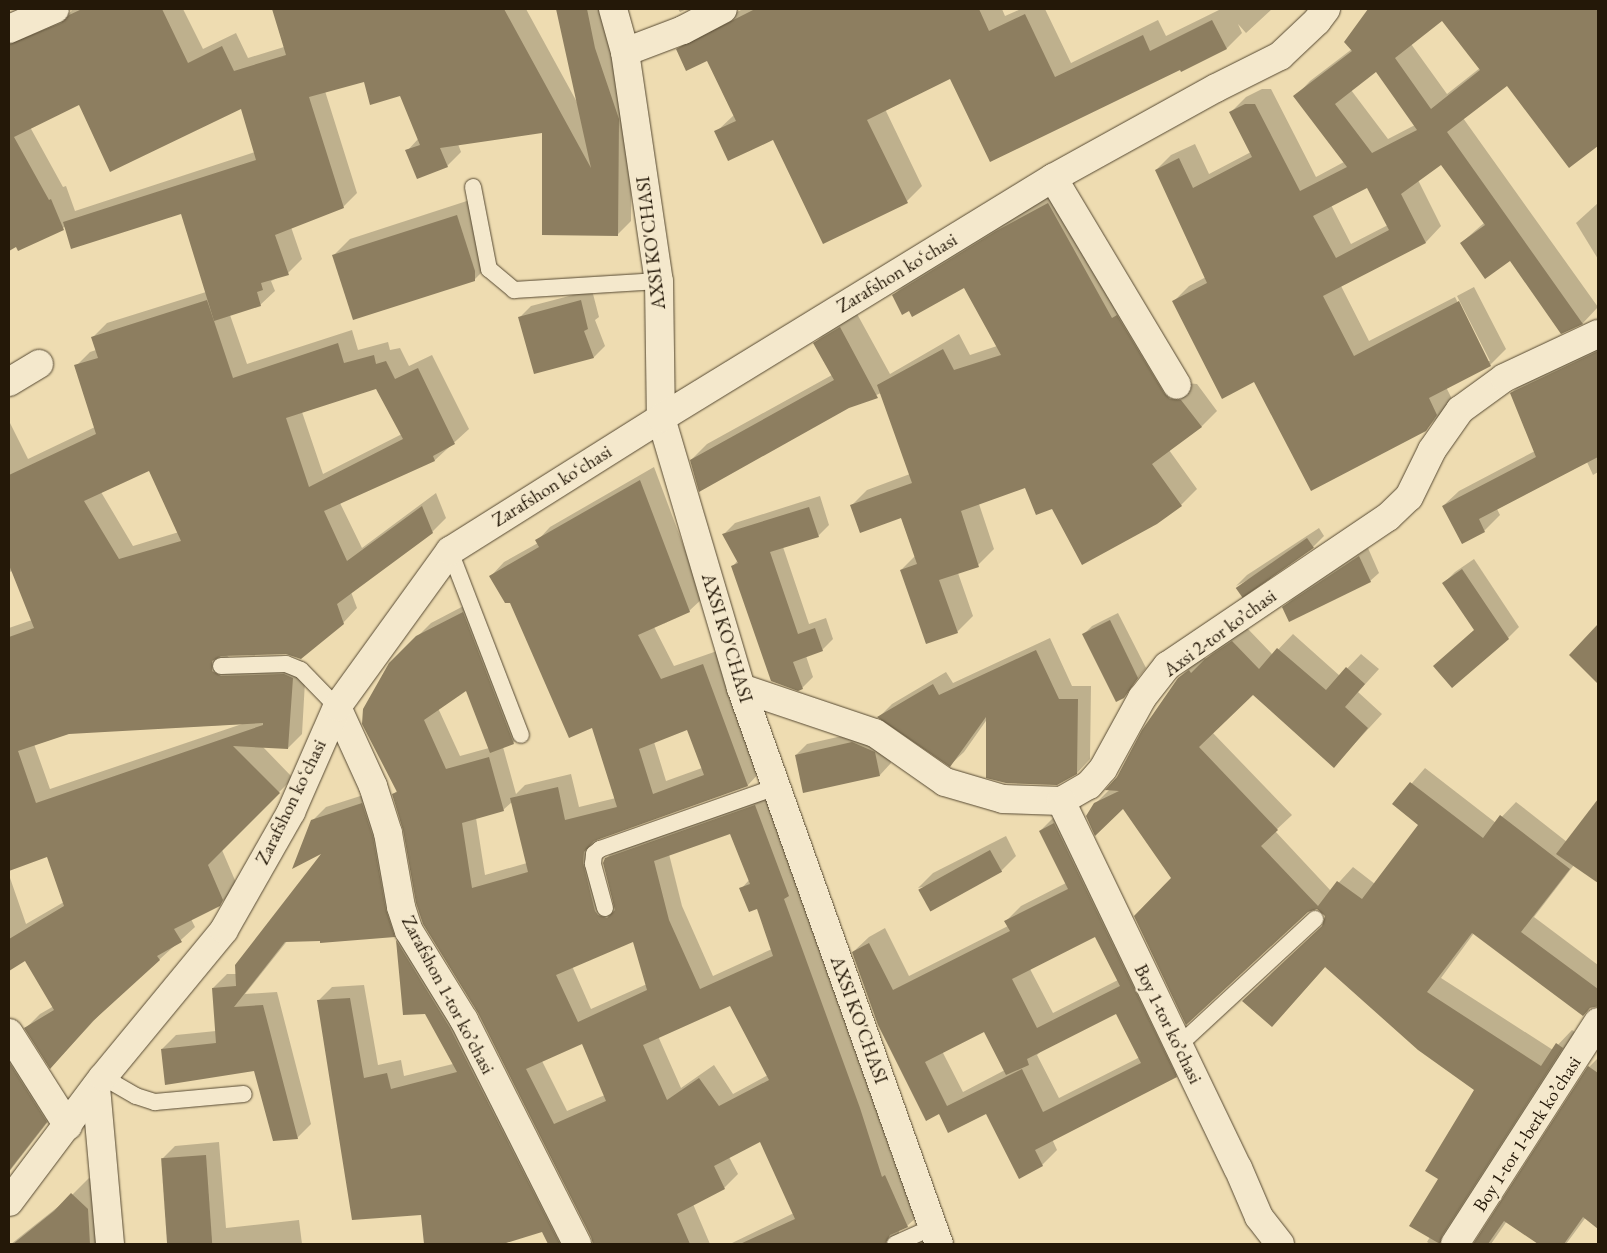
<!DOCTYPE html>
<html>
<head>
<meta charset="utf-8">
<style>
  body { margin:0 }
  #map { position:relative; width:1607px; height:1253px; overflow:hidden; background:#eedcb1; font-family:"EB Garamond",serif }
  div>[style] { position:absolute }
  .shadow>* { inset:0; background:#0003 }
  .building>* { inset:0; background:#8d7e60; transform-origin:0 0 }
  .roads { filter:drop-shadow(0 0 1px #564932) drop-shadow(0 0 1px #564932) }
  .service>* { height:16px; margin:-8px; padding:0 8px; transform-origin:8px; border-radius:8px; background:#f4e8cc }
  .minor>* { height:28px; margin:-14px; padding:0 14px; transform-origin:14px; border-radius:14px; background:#f4e8cc }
  .tertiary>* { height:28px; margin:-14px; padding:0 14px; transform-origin:14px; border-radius:14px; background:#f4e8cc }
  span { translate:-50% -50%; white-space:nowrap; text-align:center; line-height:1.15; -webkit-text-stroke:4.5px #f4e8cc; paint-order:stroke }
  .street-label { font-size:19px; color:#241808 }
  .frame { position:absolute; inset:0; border:10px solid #241808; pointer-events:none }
</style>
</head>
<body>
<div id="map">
  <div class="shadow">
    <div style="clip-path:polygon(evenodd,72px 9px,183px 9px,203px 49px,236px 33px,248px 58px,284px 47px,273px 9px,526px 9px,578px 104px,558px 9px,603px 9px,632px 104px,631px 221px,617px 235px,543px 132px,458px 144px,461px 152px,447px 166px,407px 151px,419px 138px,401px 95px,364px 81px,325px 91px,357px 193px,343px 207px,291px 227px,302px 259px,288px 273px,271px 281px,275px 291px,260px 305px,230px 315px,247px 364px,352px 330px,358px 350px,388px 342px,390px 350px,400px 348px,409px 366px,432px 355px,469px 429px,435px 460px,340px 503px,362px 548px,436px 493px,446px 518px,432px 532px,351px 592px,357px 608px,343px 623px,286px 653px,226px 655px,235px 662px,299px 660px,306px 664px,302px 734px,288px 748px,262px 746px,293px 778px,222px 850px,237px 885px,234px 890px,219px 905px,191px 919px,195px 927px,101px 1013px,51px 1067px,26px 1028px,40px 1014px,54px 1006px,25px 959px,9px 970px,9px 875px,26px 924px,64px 902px,48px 855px,9px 869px,9px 628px,32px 620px,13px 571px,9px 572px,9px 421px,28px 459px,95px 427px,76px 366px,90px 352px,96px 350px,93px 337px,107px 323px,206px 292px,182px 213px,65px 227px,9px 249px,9px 21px,23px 31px,71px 12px,72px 9px,79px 103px,242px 107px,255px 152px,75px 211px,66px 186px,63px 187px,30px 127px,79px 103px,72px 9px,376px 387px,402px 434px,323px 474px,302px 412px,376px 387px,72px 9px,149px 469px,179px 532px,133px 546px,101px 492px,149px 469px,72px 9px,242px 724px,50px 789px,34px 744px,69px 733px,242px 724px)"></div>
    <div style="clip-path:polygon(678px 9px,687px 9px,680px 12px)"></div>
    <div style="clip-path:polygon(743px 9px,1002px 9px,1005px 16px,1021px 9px,1045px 9px,1071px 63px,1158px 20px,1166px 36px,1221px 9px,1272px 9px,1246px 33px,1238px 24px,1242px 33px,1227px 48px,1180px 68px,991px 161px,950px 77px,885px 109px,922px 186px,907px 201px,773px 138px,716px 132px,734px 115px,708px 60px,677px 50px,693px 34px)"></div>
    <div style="clip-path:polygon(evenodd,1370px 9px,1598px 9px,1598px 144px,1570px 166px,1507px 84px,1463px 118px,1598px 307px,1583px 323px,1562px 332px,1510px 260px,1461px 243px,1484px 223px,1442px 163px,1418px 180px,1441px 226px,1426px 242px,1341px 286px,1369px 341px,1455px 297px,1487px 361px,1490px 361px,1457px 296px,1474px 287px,1506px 349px,1490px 365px,1446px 387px,1452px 399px,1441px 414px,1425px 430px,1255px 380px,1174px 301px,1189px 286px,1206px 277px,1156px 170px,1171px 155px,1195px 144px,1209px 174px,1251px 152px,1231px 112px,1246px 97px,1262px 89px,1271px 89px,1316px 177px,1344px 162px,1295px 97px,1310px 81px,1352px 49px,1346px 42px,1370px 9px,1443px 19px,1480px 68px,1447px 94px,1411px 44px,1443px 19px,1370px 9px,1376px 70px,1415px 125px,1388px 139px,1351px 90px,1376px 70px,1370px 9px,1368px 186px,1388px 225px,1351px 244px,1331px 205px,1368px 186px)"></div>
    <div style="clip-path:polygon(1064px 188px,1186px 383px,1197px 384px,1217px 411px,1201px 427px,1169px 450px,1197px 489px,1181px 505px,1156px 523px,1053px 507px,1026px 486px,979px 504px,994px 549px,978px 565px,958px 573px,973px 616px,957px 632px,901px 570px,915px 556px,901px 517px,851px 506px,867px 490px,910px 474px,881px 393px,849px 407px,691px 460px,707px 444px,832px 375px,815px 343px,831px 327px,856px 312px,890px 374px,959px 334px,970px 355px,997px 346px,964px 286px,909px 309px,894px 295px,910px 279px)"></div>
    <div style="clip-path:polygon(473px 199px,491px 263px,474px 280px,334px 255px,350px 239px)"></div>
    <div style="clip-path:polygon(1598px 203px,1598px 259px,1576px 223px)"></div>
    <div style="clip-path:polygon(592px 290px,599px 317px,595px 320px,605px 346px,594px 357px,535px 373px,520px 317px,531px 306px)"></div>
    <div style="clip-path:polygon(1598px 344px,1598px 472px,1593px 475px,1587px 462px,1497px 509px,1500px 515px,1484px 531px,1462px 542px,1443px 506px,1459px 491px,1535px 451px,1511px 393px,1527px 378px)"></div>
    <div style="clip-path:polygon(evenodd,654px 467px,703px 598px,689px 611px,654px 627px,674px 666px,717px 651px,761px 771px,748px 785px,597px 839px,596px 849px,609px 897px,614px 906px,606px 859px,620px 844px,769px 792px,895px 1164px,899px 1162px,921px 1213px,907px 1226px,899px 1230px,899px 1234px,926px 1234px,930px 1244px,730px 1244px,794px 1213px,760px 1140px,729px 1157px,738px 1174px,724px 1188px,693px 1204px,710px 1244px,594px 1244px,592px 1237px,405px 830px,393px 794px,397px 791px,390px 664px,431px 623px,477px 599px,527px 729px,513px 743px,503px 747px,516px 794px,525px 785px,571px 774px,579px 807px,616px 798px,593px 726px,511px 602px,491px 576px,504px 562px,538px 543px,537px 541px,550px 527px,654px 467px,466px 689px,489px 748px,460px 756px,438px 708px,466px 689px,654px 467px,688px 728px,702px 768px,666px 781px,654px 742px,688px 728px,654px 467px,512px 802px,527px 863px,485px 875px,476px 818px,503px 810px,512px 802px,654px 467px,731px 832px,750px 879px,741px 889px,758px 907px,772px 949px,713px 976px,682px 906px,669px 854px,731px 832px,654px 467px,634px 940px,647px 984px,591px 1009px,572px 966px,634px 940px,654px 467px,731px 1004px,768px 1075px,733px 1094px,714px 1065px,681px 1088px,658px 1036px,731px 1004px,654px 467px,582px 1042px,605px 1095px,567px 1111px,542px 1061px,582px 1042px)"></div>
    <div style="clip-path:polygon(820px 496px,829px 525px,818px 536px,783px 547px,809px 624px,826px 618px,833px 639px,822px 650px,806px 656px,813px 677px,802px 688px,733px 566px,738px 560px,724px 534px,735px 523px)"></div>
    <div style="clip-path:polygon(1319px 528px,1324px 536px,1313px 547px,1236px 586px,1247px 575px)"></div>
    <div style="clip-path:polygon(1368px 548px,1379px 573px,1370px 581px,1284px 607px,1293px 598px)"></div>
    <div style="clip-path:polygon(1474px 559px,1519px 627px,1508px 638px,1475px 630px,1444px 583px,1455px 572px)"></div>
    <div style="clip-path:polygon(1118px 613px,1146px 668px,1123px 697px,1084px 634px,1092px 626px)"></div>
    <div style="clip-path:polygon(1247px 628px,1273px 655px,1293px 634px,1340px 676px,1361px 654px,1379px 669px,1358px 692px,1382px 714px,1334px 766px,1253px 693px,1212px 732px,1292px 815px,1275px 831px,1331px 891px,1353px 867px,1375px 884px,1420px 824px,1394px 804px,1425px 768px,1496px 823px,1516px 802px,1567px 842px,1598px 801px,1598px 882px,1574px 865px,1534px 917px,1598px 965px,1598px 1007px,1591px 1007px,1474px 933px,1441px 978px,1553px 1050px,1572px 1030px,1576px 1033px,1465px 1244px,1430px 1244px,1427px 1242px,1430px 1237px,1440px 1178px,1476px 1089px,1326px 966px,1272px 1026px,1326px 922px,1324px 912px,1318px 908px,1173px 878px,1123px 807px,1095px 804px,1110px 789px,1179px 678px,1194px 663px,1204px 657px,1206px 659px,1221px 645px)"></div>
    <div style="clip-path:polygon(1050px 638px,1072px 686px,1091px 686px,1090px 759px,1077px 773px,988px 718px,964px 752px,950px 765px,879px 717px,892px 704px,946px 672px,953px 683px)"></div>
    <div style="clip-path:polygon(864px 731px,886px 741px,891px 763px,880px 775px,796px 755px,807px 744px)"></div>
    <div style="clip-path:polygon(376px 791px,408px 923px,394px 936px,288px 940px,245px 994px,277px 992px,311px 1124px,297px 1138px,255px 1070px,162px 1049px,176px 1035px,216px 1031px,213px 988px,227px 974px,237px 974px,326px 850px,312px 821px,326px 807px)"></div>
    <div style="clip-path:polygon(evenodd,1055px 816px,1192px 1061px,1176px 1076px,1052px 1139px,1057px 1150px,1042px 1165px,987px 1113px,949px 1132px,853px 952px,869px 937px,885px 928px,909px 976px,1008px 926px,1006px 921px,1021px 906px,1066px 883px,1040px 831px,1055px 816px,1095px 936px,1118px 980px,1053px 1013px,1030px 969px,1095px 936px,1055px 816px,1117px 1012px,1140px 1057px,1059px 1098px,1037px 1055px,1042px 1050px,1117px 1012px,1055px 816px,985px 1030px,1005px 1070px,963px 1092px,942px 1051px,985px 1030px)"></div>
    <div style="clip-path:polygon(1006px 836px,1016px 856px,1001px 871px,918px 888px,933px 873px)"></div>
    <div style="clip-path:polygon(410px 927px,584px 1244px,550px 1244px,542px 1230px,499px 1244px,425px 1244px,423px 1214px,318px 1001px,332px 987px,364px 985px,378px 1065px,401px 1060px,404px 1076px,453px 1064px,425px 1012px,404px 1014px,397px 940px)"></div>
    <div style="clip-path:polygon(9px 1047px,58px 1109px,9px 1172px,9px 1116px,11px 1116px,9px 1112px)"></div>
    <div style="clip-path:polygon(1598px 1058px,1598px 1228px,1586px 1217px,1566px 1244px,1540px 1244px,1507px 1221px,1491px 1244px,1475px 1244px,1589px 1067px)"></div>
    <div style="clip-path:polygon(219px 1142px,226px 1228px,299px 1220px,302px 1244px,169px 1244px,162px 1159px,175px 1146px)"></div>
    <div style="clip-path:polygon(89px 1178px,104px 1192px,107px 1244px,11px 1244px,69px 1198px)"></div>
  </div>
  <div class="building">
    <div style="clip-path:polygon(82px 9px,162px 9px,188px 63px,222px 46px,234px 71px,286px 55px,272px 9px,504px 9px,591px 168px,556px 9px,587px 9px,595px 48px,619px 119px,618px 236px,542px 235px,542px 133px,440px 148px,448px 167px,417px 179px,405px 150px,420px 145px,400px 96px,370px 105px,364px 82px,309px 97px,344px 208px,275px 235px,289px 275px,261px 283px,263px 290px,257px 292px,261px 306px,214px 321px,181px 214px,71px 249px,63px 222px,256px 160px,241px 109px,110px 172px,79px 105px,14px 137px,49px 200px,51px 199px,64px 230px,18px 251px,16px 247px,9px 251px,9px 44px,61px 23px,69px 15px)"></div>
    <div style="clip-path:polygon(755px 9px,979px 9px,989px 31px,1025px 14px,1055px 77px,1143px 35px,1150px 51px,1212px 20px,1227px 49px,1181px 72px,1180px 70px,990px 162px,950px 79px,867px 120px,908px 203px,823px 244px,773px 140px,728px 161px,714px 131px,736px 121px,707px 61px,686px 71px,676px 49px)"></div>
    <div style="clip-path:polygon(evenodd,1368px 9px,1598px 9px,1598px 146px,1569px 168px,1507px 86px,1447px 132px,1583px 324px,1561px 334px,1510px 261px,1485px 279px,1460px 243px,1485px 225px,1441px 165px,1401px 194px,1426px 243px,1323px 296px,1354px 356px,1459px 301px,1491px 366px,1429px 398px,1437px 415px,1426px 431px,1311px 491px,1254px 382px,1222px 399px,1172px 301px,1207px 283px,1155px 170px,1179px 158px,1193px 188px,1252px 157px,1229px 112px,1245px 104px,1255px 104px,1300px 191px,1347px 167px,1293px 96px,1352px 51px,1344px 42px,1368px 9px,1442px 21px,1480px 70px,1431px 109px,1395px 58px,1442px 21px,1368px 9px,1376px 72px,1417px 130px,1372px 153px,1335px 104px,1376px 72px,1368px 9px,1367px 188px,1389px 230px,1336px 258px,1313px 216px,1367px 188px)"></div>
    <div style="clip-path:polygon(1048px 203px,1112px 318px,1117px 315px,1164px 393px,1170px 399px,1181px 400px,1202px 427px,1152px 464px,1182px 506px,1157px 524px,1082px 565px,1052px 509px,1036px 515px,1025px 488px,961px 511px,979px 567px,939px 580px,958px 633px,926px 644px,900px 570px,917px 564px,901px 518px,860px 533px,850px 505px,912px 483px,877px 385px,943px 349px,954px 370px,1001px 355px,964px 288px,912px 317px,909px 311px,902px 315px,892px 295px,996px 231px)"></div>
    <div style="clip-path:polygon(457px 215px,475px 271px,475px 281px,353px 320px,332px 255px)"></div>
    <div style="clip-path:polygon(evenodd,207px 300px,233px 378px,338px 343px,344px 363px,374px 355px,376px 364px,386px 361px,395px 379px,418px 368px,455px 444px,433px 456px,435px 461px,324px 511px,347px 561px,422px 506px,433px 533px,337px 604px,344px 624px,301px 659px,286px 654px,221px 656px,212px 661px,212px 671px,221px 676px,284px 674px,293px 678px,288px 749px,233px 746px,280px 793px,208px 865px,223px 900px,220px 906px,174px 929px,182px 942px,157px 956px,160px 960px,93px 1021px,50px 1069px,24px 1028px,54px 1010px,25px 961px,9px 971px,9px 939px,64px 906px,47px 857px,9px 871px,9px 637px,34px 628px,9px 565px,9px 475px,96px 434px,74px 365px,98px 358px,91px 337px,207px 300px,376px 389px,403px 439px,309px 487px,286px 418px,376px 389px,207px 300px,149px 471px,181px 541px,119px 559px,84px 501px,149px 471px,207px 300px,263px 723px,263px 725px,36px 803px,18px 751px,69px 734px,263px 723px)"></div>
    <div style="clip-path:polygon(581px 300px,588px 329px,584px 331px,594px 358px,534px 374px,518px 317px)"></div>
    <div style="clip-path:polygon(840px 327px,878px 398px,849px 408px,699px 492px,690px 460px,834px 380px,813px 343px)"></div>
    <div style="clip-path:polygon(1598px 351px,1598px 457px,1479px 519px,1485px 532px,1462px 544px,1442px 506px,1536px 457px,1510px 393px)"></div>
    <div style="clip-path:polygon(evenodd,640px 480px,690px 612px,638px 635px,661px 679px,703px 664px,748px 786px,594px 841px,584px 852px,583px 863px,595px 911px,598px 915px,607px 918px,615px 910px,603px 863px,605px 858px,755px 805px,789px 896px,784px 899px,860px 1108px,882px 1177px,885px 1175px,908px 1227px,890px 1235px,885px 1244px,740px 1244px,795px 1219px,760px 1142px,714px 1166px,725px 1189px,677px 1214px,690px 1244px,593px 1244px,591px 1237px,478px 1013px,423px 924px,416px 903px,403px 830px,392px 794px,397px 792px,362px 724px,363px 709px,389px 663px,416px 636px,463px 612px,514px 744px,490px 753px,466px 691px,424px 720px,446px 769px,489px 757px,504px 811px,462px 823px,472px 888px,528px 872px,510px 798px,558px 787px,565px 820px,617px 807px,592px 728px,569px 738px,510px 603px,505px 603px,489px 576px,539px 547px,535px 540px,640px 480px,687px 730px,704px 775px,653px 794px,639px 749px,687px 730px,640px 480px,730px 834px,750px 884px,739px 888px,749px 912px,757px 909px,773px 956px,700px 989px,669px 920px,654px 861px,730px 834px,640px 480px,633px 942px,647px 990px,578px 1022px,556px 975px,633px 942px,640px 480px,730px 1006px,769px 1080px,719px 1106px,699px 1078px,667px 1100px,643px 1045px,730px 1006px,640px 480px,582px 1044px,606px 1101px,554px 1124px,526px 1069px,582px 1044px)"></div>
    <div style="clip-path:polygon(809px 507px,819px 537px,770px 552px,798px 634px,815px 628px,823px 651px,793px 662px,803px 689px,798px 691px,771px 681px,731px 566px,738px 563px,722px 534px)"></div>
    <div style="left:1307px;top:538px;width:12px;height:87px;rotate:55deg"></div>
    <div style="clip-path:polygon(1359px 556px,1371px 582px,1289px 622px,1282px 607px)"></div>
    <div style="clip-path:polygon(1462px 569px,1509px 639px,1452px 688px,1433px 666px,1474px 630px,1442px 583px)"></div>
    <div style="clip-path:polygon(1110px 620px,1138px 678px,1124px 698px,1116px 702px,1082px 634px)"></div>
    <div style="clip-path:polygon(1598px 624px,1598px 684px,1569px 655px)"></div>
    <div style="clip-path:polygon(1232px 641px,1259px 669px,1277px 648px,1326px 690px,1346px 667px,1365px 684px,1345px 707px,1368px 728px,1334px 768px,1253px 695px,1199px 747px,1278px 830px,1261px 846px,1318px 906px,1337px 881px,1362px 899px,1418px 825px,1392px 804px,1410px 782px,1483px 838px,1500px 815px,1570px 869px,1521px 932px,1598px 989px,1598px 1006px,1590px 1008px,1583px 1016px,1472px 933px,1427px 992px,1541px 1066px,1556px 1043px,1563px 1048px,1442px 1236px,1440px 1244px,1409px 1226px,1438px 1179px,1425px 1171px,1474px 1090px,1418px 1050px,1325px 967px,1272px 1027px,1242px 1001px,1322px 926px,1325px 916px,1317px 909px,1308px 912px,1186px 1025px,1134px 916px,1171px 878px,1123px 809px,1095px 836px,1086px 816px,1094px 803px,1119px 791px,1105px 790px,1117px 777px,1142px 730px,1178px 678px,1189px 670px,1191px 673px,1205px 659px)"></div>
    <div style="clip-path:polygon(1036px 650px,1059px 699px,1078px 699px,1077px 774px,1057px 785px,1006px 783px,986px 778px,986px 717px,950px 767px,877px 717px,933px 684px,939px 695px)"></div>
    <div style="clip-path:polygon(852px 742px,875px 752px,880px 776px,803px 793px,795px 755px)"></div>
    <div style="clip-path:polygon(1598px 799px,1598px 883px,1556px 854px)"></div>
    <div style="clip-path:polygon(362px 803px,373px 837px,386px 910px,395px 937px,320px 943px,320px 941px,285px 942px,234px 1007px,263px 1005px,298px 1139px,273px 1141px,254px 1071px,165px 1085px,161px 1049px,216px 1043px,212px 988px,236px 986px,235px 965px,321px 854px,292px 869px,311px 820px)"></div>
    <div style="clip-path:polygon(evenodd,1054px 823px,1177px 1077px,1035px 1150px,1043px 1166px,1019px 1179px,986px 1114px,948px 1133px,939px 1114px,926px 1121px,878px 1025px,852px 952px,869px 943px,893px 990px,1010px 931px,1004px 921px,1068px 889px,1039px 831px,1054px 823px,1095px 937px,1120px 986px,1037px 1028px,1012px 979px,1095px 937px,1054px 823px,1116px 1014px,1141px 1063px,1043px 1112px,1022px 1069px,947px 1106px,925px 1062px,984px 1032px,1006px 1075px,1029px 1065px,1027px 1059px,1116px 1014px)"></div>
    <div style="left:990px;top:850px;width:25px;height:82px;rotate:61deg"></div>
    <div style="clip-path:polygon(396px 940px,450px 1028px,560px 1244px,548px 1244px,542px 1232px,503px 1244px,424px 1244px,421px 1215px,352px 1220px,317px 1000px,350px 998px,364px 1078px,387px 1073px,391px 1089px,457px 1072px,425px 1014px,403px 1015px)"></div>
    <div style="clip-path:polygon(9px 1062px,47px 1122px,9px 1171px)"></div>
    <div style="clip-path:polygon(1588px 1066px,1598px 1073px,1598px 1229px,1583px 1217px,1564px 1244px,1538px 1244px,1504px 1221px,1488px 1244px,1473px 1244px)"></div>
    <div style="left:206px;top:1155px;width:89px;height:45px;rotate:86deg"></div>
    <div style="clip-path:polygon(71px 1193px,88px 1209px,90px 1244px,13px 1244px,54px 1211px)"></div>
  </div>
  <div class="roads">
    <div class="service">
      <div style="left:473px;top:187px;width:84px;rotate:79deg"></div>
      <div style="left:489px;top:269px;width:33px;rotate:40deg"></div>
      <div style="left:514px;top:290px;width:145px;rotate:-3.6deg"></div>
      <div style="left:450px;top:551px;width:197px;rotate:68.9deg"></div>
      <div style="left:221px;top:666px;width:65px;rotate:-1.8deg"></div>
      <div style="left:286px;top:664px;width:16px;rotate:22deg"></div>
      <div style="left:301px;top:670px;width:52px;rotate:45.8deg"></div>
      <div style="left:605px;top:908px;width:46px;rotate:-105.3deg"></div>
      <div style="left:593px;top:864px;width:10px;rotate:-84deg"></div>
      <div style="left:594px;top:854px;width:8px;rotate:-40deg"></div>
      <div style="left:600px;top:849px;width:187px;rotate:-19.4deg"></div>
      <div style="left:1178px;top:1046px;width:187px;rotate:-42.8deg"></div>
      <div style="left:103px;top:1077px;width:38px;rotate:30deg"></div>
      <div style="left:136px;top:1096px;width:20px;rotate:18deg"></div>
      <div style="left:155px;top:1102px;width:89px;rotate:-5.1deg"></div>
      <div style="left:895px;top:1244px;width:42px;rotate:-24.1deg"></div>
    </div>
    <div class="minor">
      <div style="left:9px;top:29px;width:50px;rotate:-23.5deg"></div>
      <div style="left:625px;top:52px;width:62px;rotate:-20.8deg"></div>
      <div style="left:683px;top:30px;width:45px;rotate:-27.7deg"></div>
      <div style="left:1053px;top:178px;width:241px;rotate:59.1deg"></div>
      <div style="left:9px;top:382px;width:35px;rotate:-31deg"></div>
      <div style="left:741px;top:688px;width:141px;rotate:18.6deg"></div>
      <div style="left:875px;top:733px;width:85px;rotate:35deg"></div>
      <div style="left:945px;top:782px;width:60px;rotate:16.3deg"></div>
      <div style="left:1003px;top:799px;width:58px;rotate:2deg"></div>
      <div style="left:1061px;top:801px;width:32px;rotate:-30deg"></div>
      <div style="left:1089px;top:785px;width:21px;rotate:-49deg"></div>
      <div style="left:1103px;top:769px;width:81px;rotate:-61.2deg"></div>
      <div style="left:1142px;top:698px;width:41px;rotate:-52deg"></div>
      <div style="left:1167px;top:666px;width:267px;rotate:-34deg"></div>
      <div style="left:1388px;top:517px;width:29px;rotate:-44deg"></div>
      <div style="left:1409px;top:497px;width:52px;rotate:-63.9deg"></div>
      <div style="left:1432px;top:450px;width:49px;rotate:-55deg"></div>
      <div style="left:1460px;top:410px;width:54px;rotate:-36deg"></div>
      <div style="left:1504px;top:378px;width:104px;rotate:-25.1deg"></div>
      <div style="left:337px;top:707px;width:87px;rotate:65.5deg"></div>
      <div style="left:373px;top:786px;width:49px;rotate:72.3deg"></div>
      <div style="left:388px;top:833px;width:75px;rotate:80deg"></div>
      <div style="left:401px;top:907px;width:25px;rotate:72deg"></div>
      <div style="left:409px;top:931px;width:105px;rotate:58.3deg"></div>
      <div style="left:464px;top:1020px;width:251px;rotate:63.2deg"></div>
      <div style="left:1061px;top:801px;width:407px;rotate:64.3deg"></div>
      <div style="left:1238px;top:1168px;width:53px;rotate:66.8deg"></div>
      <div style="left:1259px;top:1217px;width:34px;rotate:52deg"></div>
      <div style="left:9px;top:1033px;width:110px;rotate:57.6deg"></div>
      <div style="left:96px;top:1087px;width:158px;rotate:84.9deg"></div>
      <div style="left:1455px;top:1244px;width:264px;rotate:-57.2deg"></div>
    </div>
    <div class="tertiary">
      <div style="left:613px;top:9px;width:45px;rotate:74.4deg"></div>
      <div style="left:625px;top:52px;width:232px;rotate:81.6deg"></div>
      <div style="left:659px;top:281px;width:137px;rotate:89.2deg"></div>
      <div style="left:661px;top:418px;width:282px;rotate:73.5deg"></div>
      <div style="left:741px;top:688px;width:590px;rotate:70.4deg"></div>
      <div style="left:9px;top:1202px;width:156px;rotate:-53.1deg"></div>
      <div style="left:103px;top:1077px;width:190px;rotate:-50.5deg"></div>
      <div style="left:224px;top:930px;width:136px;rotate:-60.4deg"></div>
      <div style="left:291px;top:812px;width:115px;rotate:-66.3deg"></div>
      <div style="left:337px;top:707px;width:193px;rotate:-54.1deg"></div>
      <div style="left:450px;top:551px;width:249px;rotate:-32.2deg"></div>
      <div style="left:661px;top:418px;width:460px;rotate:-31.5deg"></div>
      <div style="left:1053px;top:178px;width:186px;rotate:-28.9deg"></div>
      <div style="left:1216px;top:88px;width:72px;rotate:-26.6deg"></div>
      <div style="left:1280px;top:56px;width:51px;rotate:-43.4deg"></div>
      <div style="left:1317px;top:21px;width:15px;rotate:-53deg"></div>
    </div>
  </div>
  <div class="street-label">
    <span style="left:651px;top:243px;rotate:-97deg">AXSI KO'CHASI</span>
    <span style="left:897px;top:273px;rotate:-31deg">Zarafshon koʻchasi</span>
    <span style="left:552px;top:486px;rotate:-32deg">Zarafshon koʻchasi</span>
    <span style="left:1220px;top:633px;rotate:-36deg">Аxsi 2-tor koʼchasi</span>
    <span style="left:727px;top:638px;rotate:73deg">AXSI KO'CHASI</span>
    <span style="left:291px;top:802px;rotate:-64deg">Zarafshon koʻchasi</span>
    <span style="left:448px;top:995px;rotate:62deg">Zarafshon 1-tor koʼchasi</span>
    <span style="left:859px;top:1020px;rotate:70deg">AXSI KO'CHASI</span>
    <span style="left:1168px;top:1024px;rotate:64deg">Boy 1-tor koʼchasi</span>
    <span style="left:1527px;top:1134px;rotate:-57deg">Boy 1-tor 1-berk koʼchasi</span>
  </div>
  <div class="frame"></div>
</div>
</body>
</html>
